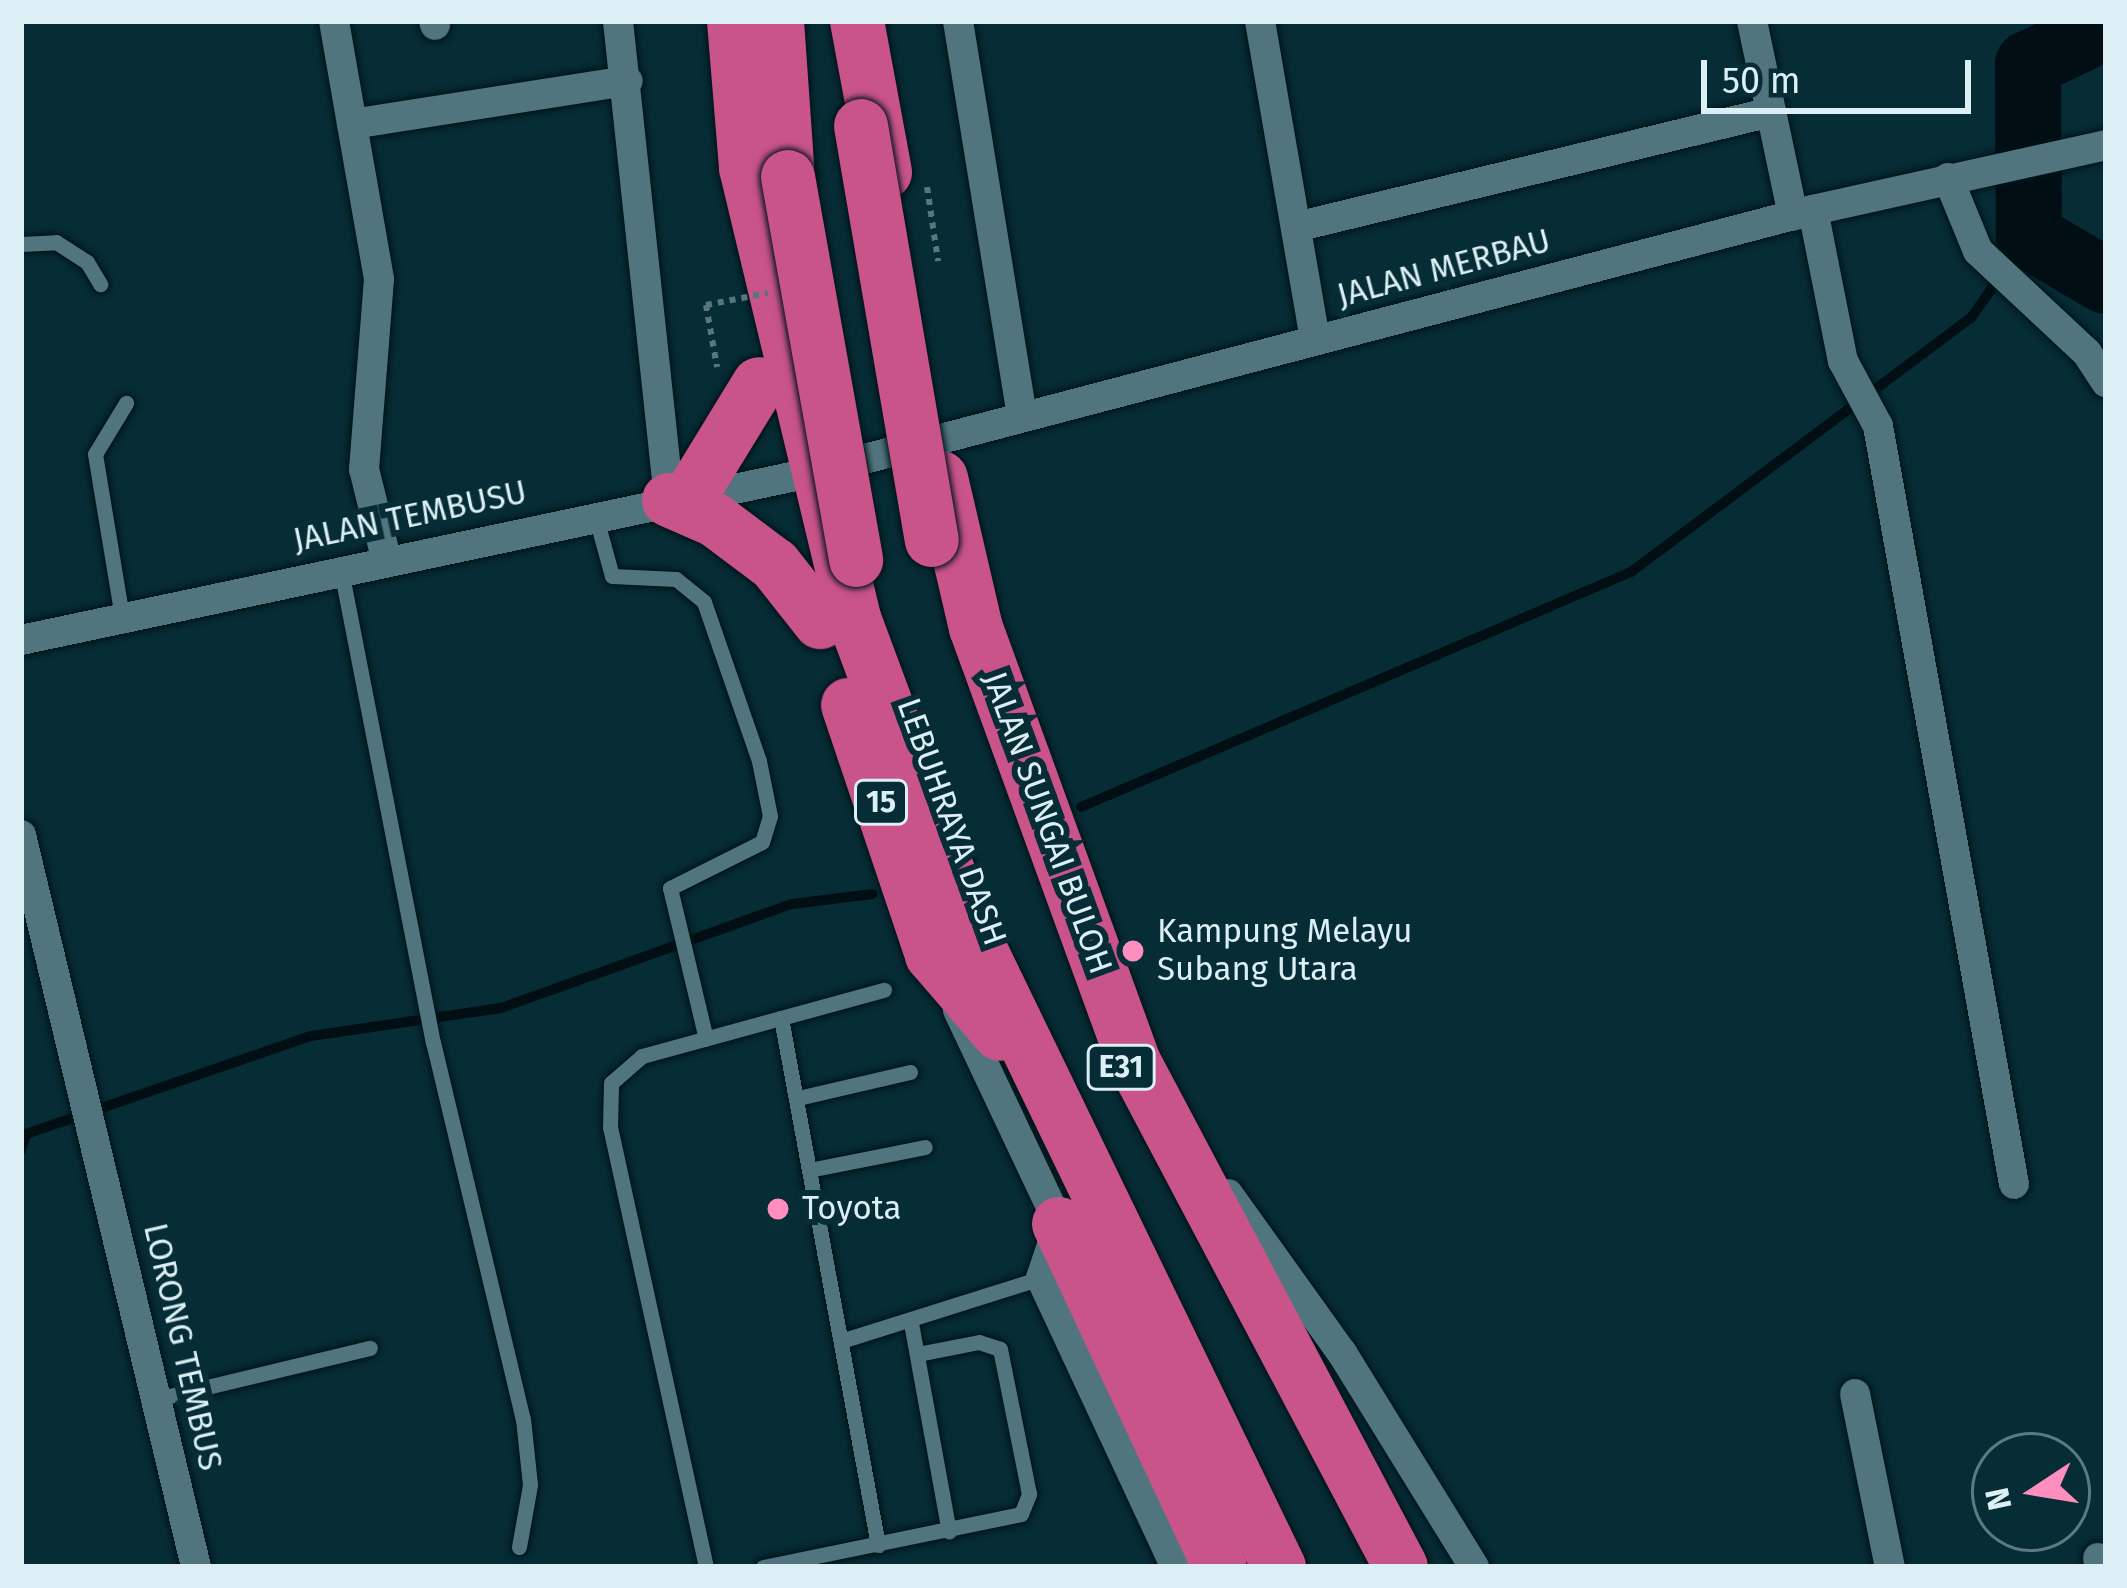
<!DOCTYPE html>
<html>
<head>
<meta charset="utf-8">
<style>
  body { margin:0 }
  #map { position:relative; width:2127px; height:1588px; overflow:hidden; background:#062c35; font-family:"Fira Sans",sans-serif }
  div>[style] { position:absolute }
  .stream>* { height:10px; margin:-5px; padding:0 5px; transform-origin:5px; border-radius:5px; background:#010f14 }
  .river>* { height:66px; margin:-33px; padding:0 33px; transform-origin:33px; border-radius:33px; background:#010f14 }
  .path>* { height:6px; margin-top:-3px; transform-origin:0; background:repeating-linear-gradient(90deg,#57767d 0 6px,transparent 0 12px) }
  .roads { filter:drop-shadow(0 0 3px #001319) drop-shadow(0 0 3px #001319) }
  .lane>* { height:15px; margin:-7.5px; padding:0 7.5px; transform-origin:7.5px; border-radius:7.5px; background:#51757f }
  .street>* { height:30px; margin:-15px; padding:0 15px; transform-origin:15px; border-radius:15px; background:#51757f }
  .highway>* { height:54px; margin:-27px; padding:0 27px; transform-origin:27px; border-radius:27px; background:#c95489 }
  .path-bridge>* { height:6px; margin-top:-3px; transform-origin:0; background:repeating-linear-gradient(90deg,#57767d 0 6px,transparent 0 12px) }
  .bridges { filter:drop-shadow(0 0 3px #001319) drop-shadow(0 0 3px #001319) }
  .highway-bridge>* { height:54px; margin:-27px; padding:0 27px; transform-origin:27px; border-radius:27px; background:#c95489 }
  .dots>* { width:33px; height:33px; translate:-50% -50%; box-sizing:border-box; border:6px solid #062c35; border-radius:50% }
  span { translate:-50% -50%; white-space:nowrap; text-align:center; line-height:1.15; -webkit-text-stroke:12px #062c35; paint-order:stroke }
  .shield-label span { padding:3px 9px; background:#062c35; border:3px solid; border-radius:9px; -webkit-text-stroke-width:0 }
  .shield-label { font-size:30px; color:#dbeff4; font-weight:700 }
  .street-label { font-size:33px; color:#dbeff4 }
  .poi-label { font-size:33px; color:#dbeff4 }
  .left { translate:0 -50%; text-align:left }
  .frame { position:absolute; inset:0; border:24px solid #dbeff4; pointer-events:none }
  .north { position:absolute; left:1971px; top:1432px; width:120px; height:120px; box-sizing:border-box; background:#062c35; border:3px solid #5b7a81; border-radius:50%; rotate:258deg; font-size:33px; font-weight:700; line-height:48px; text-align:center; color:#dbeff4 }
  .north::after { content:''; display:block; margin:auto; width:42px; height:54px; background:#fe8ebd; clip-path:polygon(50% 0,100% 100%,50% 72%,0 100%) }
  .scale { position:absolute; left:1701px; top:60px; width:270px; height:54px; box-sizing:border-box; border:6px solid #dbeff4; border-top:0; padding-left:15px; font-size:36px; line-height:42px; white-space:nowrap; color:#dbeff4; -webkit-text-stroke:9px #062c35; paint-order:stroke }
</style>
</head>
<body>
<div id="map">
  <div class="stream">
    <div style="left:1081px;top:807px;width:598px;rotate:-23.14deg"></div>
    <div style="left:1631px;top:572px;width:424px;rotate:-36.8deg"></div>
    <div style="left:1971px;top:318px;width:100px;rotate:-54.7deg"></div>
    <div style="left:21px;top:1150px;width:17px;rotate:-73deg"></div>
    <div style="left:26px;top:1134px;width:301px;rotate:-19deg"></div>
    <div style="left:311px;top:1036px;width:192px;rotate:-8.4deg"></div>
    <div style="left:501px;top:1008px;width:309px;rotate:-19.7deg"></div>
    <div style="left:792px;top:904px;width:81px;rotate:-7.1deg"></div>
  </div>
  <div class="river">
    <div style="left:2106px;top:27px;width:86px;rotate:154.6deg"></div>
    <div style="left:2028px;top:64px;width:172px;rotate:89.7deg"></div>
    <div style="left:2029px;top:236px;width:89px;rotate:30.3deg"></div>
  </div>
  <div class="path">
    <div style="left:927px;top:187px;width:75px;rotate:81.5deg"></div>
    <div style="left:706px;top:305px;width:63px;rotate:79.9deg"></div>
  </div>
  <div class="roads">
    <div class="lane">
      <div style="left:21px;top:244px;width:35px;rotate:-3deg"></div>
      <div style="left:56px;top:242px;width:37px;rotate:33deg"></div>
      <div style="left:87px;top:262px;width:26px;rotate:59deg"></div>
      <div style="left:596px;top:518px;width:60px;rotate:74.6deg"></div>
      <div style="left:612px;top:576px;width:64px;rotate:2.7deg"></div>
      <div style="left:676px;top:579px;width:36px;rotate:39deg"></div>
      <div style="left:704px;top:602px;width:168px;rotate:70.9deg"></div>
      <div style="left:759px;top:761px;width:56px;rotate:78.7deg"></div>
      <div style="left:770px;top:816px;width:27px;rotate:107deg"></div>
      <div style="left:762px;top:842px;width:103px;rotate:153.4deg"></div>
      <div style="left:670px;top:888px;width:155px;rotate:76.6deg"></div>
      <div style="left:341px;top:570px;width:481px;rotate:79deg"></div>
      <div style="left:433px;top:1042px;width:388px;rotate:76.6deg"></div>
      <div style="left:523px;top:1419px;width:66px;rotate:83.9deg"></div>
      <div style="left:530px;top:1485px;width:63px;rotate:100.1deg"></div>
      <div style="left:122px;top:617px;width:165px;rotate:-99.4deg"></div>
      <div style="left:95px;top:454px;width:60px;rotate:-58.7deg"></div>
      <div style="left:781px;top:1018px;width:536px;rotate:79.57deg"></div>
      <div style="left:798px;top:1098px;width:115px;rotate:-13.1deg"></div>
      <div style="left:809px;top:1170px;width:118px;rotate:-11.2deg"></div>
      <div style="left:911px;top:1323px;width:212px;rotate:79.7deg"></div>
      <div style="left:841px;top:1341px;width:210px;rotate:-17.5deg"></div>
      <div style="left:157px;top:1399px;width:219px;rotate:-13.5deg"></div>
      <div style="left:706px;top:1567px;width:449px;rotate:-102.3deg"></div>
      <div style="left:610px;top:1128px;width:45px;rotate:-88.7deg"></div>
      <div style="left:611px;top:1083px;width:41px;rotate:-41.1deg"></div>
      <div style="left:642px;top:1056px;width:251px;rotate:-15.3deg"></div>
      <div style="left:763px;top:1567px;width:263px;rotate:-11.6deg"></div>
      <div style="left:1021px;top:1514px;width:22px;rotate:-68deg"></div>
      <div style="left:1029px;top:1494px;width:148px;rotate:-101.3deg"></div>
      <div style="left:1000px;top:1349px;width:22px;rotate:-162deg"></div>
      <div style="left:979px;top:1342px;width:63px;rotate:169deg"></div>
    </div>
    <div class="street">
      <div style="left:334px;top:21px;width:262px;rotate:80.1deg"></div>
      <div style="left:379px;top:279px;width:191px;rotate:94.5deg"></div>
      <div style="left:364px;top:469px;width:92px;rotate:76.1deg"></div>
      <div style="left:434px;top:21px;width:4px;rotate:76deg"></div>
      <div style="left:618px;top:21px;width:482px;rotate:83.9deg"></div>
      <div style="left:958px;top:21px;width:401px;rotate:80.8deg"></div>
      <div style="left:1260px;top:21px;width:324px;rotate:80.2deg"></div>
      <div style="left:1752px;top:21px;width:199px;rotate:78.1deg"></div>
      <div style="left:352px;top:124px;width:279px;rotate:-8.9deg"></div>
      <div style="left:1948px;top:178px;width:79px;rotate:67.7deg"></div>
      <div style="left:1978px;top:251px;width:149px;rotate:43.1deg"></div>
      <div style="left:2087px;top:353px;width:35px;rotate:57deg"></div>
      <div style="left:1813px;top:210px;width:154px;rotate:78.8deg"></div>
      <div style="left:1843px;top:361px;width:74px;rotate:61.7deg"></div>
      <div style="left:1878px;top:426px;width:770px;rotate:79.83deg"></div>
      <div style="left:1296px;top:227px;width:489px;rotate:-13.6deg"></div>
      <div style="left:21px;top:640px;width:812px;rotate:-11.95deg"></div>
      <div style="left:815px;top:472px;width:1032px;rotate:-14.71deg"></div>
      <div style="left:1813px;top:210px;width:300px;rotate:-12.5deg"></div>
      <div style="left:21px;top:835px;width:753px;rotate:76.55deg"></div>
      <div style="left:958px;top:1010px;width:237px;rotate:64.7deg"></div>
      <div style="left:1059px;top:1224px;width:57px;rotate:108.4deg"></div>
      <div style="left:1041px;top:1278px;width:319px;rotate:65deg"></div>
      <div style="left:1228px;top:1194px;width:196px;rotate:54.4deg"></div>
      <div style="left:1342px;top:1353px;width:251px;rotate:58.3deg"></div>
      <div style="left:1855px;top:1394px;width:177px;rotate:78.6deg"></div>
      <div style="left:2098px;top:1558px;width:9px;rotate:77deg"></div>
    </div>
    <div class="highway">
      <div style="left:734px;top:21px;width:147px;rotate:85.3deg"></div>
      <div style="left:746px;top:168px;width:466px;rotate:76.5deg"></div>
      <div style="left:855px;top:621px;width:319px;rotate:69.6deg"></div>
      <div style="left:966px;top:920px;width:719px;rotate:64.18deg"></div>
      <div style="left:777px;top:21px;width:156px;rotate:86deg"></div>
      <div style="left:857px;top:21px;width:154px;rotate:79.5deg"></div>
      <div style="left:941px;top:478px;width:154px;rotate:76.9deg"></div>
      <div style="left:976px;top:628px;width:462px;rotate:70deg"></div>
      <div style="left:1134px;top:1062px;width:571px;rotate:62.13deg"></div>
      <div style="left:691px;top:495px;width:130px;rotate:-58.5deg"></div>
      <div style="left:669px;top:500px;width:50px;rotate:23.5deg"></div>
      <div style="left:715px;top:520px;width:75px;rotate:36.9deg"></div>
      <div style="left:775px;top:565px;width:73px;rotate:51.7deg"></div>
      <div style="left:848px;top:705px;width:264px;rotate:71.4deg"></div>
      <div style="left:932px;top:955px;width:104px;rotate:49.3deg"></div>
      <div style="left:1059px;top:1224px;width:379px;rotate:64.9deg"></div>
    </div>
  </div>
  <div class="path-bridge">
    <div style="left:706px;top:305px;width:63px;rotate:-11deg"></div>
  </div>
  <div class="bridges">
    <div class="highway-bridge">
      <div style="left:861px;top:126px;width:420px;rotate:80.3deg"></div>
      <div style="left:788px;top:177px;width:389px;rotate:79.9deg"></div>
    </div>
  </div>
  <div class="dots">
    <div style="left:1133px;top:951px;background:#fe8ebd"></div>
    <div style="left:778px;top:1209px;background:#fe8ebd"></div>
  </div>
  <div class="shield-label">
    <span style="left:881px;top:802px">15</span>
    <span style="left:1121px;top:1067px">E31</span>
  </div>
  <div class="street-label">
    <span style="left:1444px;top:269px;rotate:-15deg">JALAN MERBAU</span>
    <span style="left:410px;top:517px;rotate:-12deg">JALAN TEMBUSU</span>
    <span style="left:951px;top:822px;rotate:70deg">LEBUHRAYA DASH</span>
    <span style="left:1047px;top:823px;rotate:70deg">JALAN SUNGAI BULOH</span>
    <span style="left:182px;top:1347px;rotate:77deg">LORONG TEMBUS</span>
  </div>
  <div class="poi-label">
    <span class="left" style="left:1157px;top:951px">Kampung Melayu<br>Subang Utara</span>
    <span class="left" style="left:802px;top:1209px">Toyota</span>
  </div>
  <div class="frame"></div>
  <div class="north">N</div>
  <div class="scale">50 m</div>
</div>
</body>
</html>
